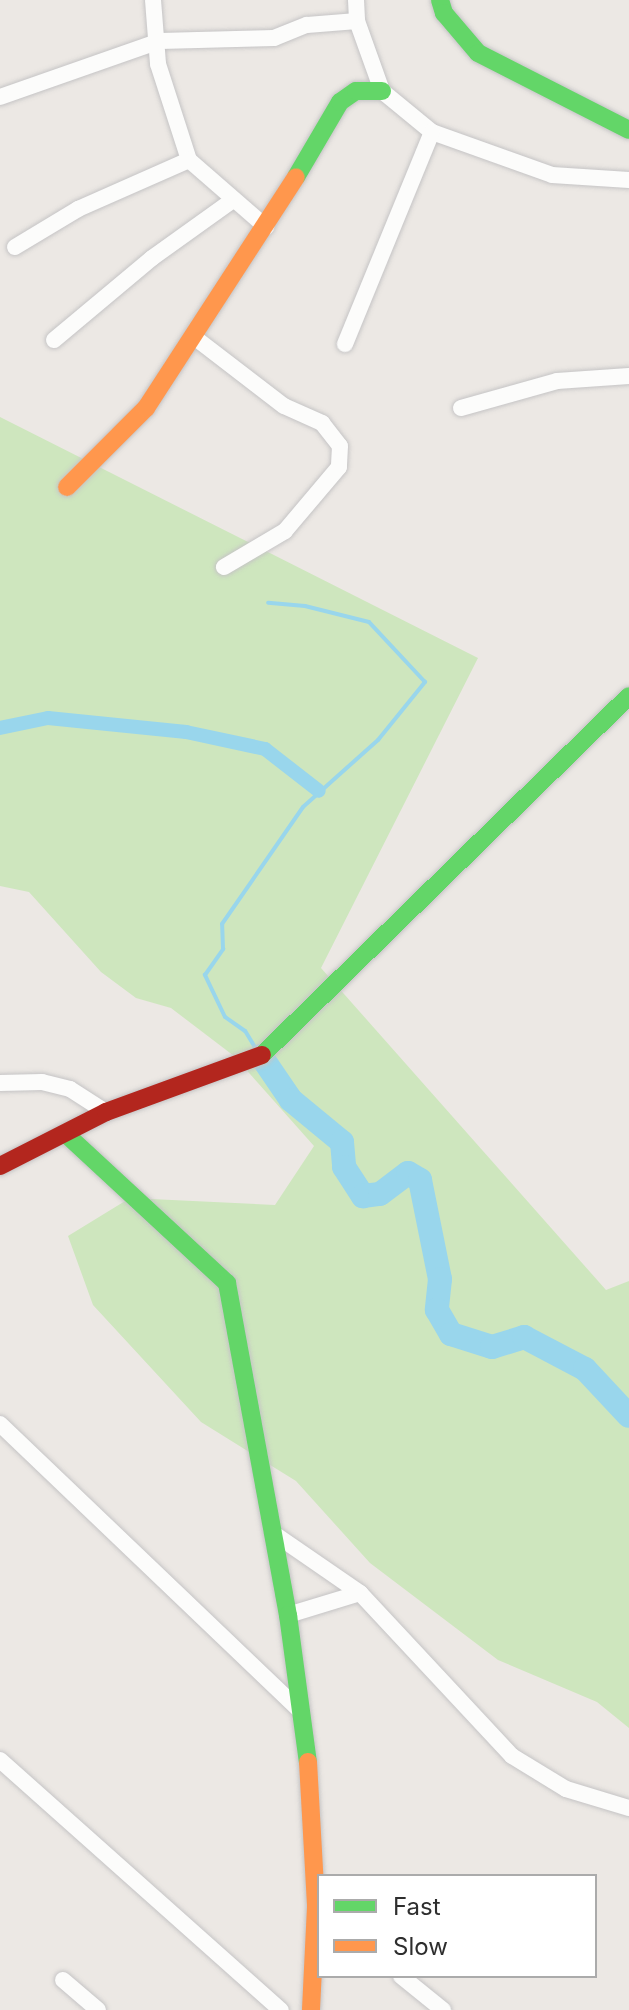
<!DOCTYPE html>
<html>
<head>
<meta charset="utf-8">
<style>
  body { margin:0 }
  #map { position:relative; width:629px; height:2010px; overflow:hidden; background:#ece8e4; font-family:Inter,sans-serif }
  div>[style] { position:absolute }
  .green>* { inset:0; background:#cee6be }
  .stream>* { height:4px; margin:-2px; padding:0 2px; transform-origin:2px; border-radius:2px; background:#99d6ec }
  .canal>* { height:14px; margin:-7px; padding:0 7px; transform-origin:7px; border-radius:7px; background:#99d6ec }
  .river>* { height:24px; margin:-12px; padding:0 12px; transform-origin:12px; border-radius:12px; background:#99d6ec }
  .roads { filter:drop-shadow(0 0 2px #c5c4c5) drop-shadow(0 0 2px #c5c4c5) }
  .street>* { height:16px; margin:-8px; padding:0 8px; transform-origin:8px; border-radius:8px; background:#fcfcfb }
  .fast>* { height:18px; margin:-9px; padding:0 9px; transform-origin:9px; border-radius:9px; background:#63d668 }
  .slow>* { height:18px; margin:-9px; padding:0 9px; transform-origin:9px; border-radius:9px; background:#ff974d }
  .jam>* { height:18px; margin:-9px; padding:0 9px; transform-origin:9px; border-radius:9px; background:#b3261e }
  span { translate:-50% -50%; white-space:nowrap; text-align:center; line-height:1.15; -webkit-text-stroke:6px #fff; paint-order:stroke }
  .legend { position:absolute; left:317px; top:1874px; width:280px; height:104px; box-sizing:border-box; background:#fff; border:2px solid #ababab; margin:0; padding:10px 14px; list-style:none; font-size:24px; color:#2e2e2e }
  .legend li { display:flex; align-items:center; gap:16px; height:40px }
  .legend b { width:40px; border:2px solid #ababab }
</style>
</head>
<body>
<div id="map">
  <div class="green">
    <div style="clip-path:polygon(0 417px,478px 658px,321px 968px,606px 1290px,629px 1281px,629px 1728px,597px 1702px,498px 1660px,370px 1563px,296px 1481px,201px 1422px,93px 1305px,68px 1236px,130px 1198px,275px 1205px,314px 1146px,234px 1056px,171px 1008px,136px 998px,101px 972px,29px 892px,0 886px)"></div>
  </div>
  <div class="stream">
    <div style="left:256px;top:1049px;width:21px;rotate:-121deg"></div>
    <div style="left:245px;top:1031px;width:24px;rotate:-145deg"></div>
    <div style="left:225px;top:1017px;width:47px;rotate:-115.5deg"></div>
    <div style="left:205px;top:975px;width:32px;rotate:-55deg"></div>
    <div style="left:223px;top:949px;width:25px;rotate:-92deg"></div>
    <div style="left:222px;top:924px;width:142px;rotate:-55.3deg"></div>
    <div style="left:303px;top:807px;width:101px;rotate:-41.8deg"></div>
    <div style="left:378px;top:740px;width:75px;rotate:-51deg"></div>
    <div style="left:425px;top:682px;width:82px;rotate:-133deg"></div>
    <div style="left:369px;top:622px;width:66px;rotate:-166deg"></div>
    <div style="left:305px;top:606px;width:37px;rotate:-175deg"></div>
  </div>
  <div class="canal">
    <div style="left:0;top:728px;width:49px;rotate:-11.8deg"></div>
    <div style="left:48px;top:718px;width:139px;rotate:5.8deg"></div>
    <div style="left:186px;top:732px;width:81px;rotate:12.1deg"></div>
    <div style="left:265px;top:749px;width:68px;rotate:37.9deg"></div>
  </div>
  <div class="river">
    <div style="left:261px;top:1056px;width:53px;rotate:55.7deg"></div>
    <div style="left:291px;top:1100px;width:66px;rotate:39.5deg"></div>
    <div style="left:342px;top:1142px;width:25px;rotate:85deg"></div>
    <div style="left:344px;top:1167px;width:35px;rotate:57deg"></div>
    <div style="left:363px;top:1196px;width:17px;rotate:-7deg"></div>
    <div style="left:380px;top:1194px;width:35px;rotate:-37deg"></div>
    <div style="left:408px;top:1173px;width:14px;rotate:30deg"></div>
    <div style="left:420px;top:1180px;width:101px;rotate:78.6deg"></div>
    <div style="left:440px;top:1279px;width:31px;rotate:96deg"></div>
    <div style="left:437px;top:1310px;width:28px;rotate:60deg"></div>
    <div style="left:451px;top:1334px;width:43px;rotate:17.6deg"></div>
    <div style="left:492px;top:1347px;width:34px;rotate:-17deg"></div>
    <div style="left:524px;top:1337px;width:69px;rotate:27.7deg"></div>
    <div style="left:585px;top:1369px;width:64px;rotate:46.9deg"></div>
  </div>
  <div class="roads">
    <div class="street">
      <div style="left:153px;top:0;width:64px;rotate:85.5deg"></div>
      <div style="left:158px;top:64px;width:101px;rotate:72.1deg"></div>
      <div style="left:189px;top:160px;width:102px;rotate:41deg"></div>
      <div style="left:356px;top:0;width:21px;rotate:87deg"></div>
      <div style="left:357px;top:21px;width:74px;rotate:70.3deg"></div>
      <div style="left:382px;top:91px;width:65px;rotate:39.4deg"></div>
      <div style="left:432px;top:132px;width:127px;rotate:19.7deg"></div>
      <div style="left:552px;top:175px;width:77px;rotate:3.7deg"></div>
      <div style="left:0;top:97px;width:170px;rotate:-19.3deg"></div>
      <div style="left:160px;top:41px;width:114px;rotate:-1.5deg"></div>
      <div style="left:274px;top:38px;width:35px;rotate:-22deg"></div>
      <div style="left:307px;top:25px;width:50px;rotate:-4.6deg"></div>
      <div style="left:15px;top:247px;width:74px;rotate:-31.1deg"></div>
      <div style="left:78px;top:209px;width:121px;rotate:-23.8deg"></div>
      <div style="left:194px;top:337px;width:113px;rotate:37.5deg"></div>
      <div style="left:284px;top:406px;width:42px;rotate:24.1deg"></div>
      <div style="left:322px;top:423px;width:29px;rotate:52deg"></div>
      <div style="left:340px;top:446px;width:21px;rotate:93deg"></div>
      <div style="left:339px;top:467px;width:84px;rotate:130.2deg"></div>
      <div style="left:285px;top:531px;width:71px;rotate:149.5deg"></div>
      <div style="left:54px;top:340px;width:128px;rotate:-39.9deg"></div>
      <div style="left:152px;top:258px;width:100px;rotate:-35.6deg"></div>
      <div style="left:345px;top:344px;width:229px;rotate:-67.7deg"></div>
      <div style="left:461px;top:408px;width:100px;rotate:-15.7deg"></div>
      <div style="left:557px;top:381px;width:72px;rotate:-4deg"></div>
      <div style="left:0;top:1083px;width:42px;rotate:-1.4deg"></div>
      <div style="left:42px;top:1082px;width:29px;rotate:14deg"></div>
      <div style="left:70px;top:1089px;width:43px;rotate:32.6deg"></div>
      <div style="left:0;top:1424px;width:414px;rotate:43.7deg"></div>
      <div style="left:273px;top:1533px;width:106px;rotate:34.6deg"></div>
      <div style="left:360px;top:1593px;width:223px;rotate:47deg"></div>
      <div style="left:512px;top:1756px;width:63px;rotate:31.4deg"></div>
      <div style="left:566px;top:1789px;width:66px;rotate:16.8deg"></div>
      <div style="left:288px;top:1615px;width:75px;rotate:-17deg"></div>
      <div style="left:0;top:1760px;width:376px;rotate:41.7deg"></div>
      <div style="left:401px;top:1976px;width:54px;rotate:39deg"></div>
      <div style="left:63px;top:1980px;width:46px;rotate:40.6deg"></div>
    </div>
    <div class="fast">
      <div style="left:440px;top:0;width:14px;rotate:73deg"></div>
      <div style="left:444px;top:13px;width:52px;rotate:49.6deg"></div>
      <div style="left:478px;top:53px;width:169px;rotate:27deg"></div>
      <div style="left:296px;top:177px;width:87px;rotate:-59.6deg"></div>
      <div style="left:340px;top:102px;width:19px;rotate:-35deg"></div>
      <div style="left:356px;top:91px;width:26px"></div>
      <div style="left:262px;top:1055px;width:513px;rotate:-44.37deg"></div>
      <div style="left:68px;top:1136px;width:217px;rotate:42.8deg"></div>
      <div style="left:227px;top:1283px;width:338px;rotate:79.6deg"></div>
      <div style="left:288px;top:1615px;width:148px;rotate:82.3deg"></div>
    </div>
    <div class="slow">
      <div style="left:67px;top:487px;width:112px;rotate:-45deg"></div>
      <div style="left:146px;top:408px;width:275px;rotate:-57deg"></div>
      <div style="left:308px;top:1762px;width:145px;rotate:86.8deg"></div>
      <div style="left:316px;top:1907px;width:103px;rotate:92.8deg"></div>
    </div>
    <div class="jam">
      <div style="left:0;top:1166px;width:119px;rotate:-27deg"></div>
      <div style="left:106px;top:1112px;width:166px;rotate:-20.1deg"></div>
    </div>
  </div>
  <ul class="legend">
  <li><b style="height:10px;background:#63d668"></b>Fast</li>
  <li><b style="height:10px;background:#ff974d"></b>Slow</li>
  </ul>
</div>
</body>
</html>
